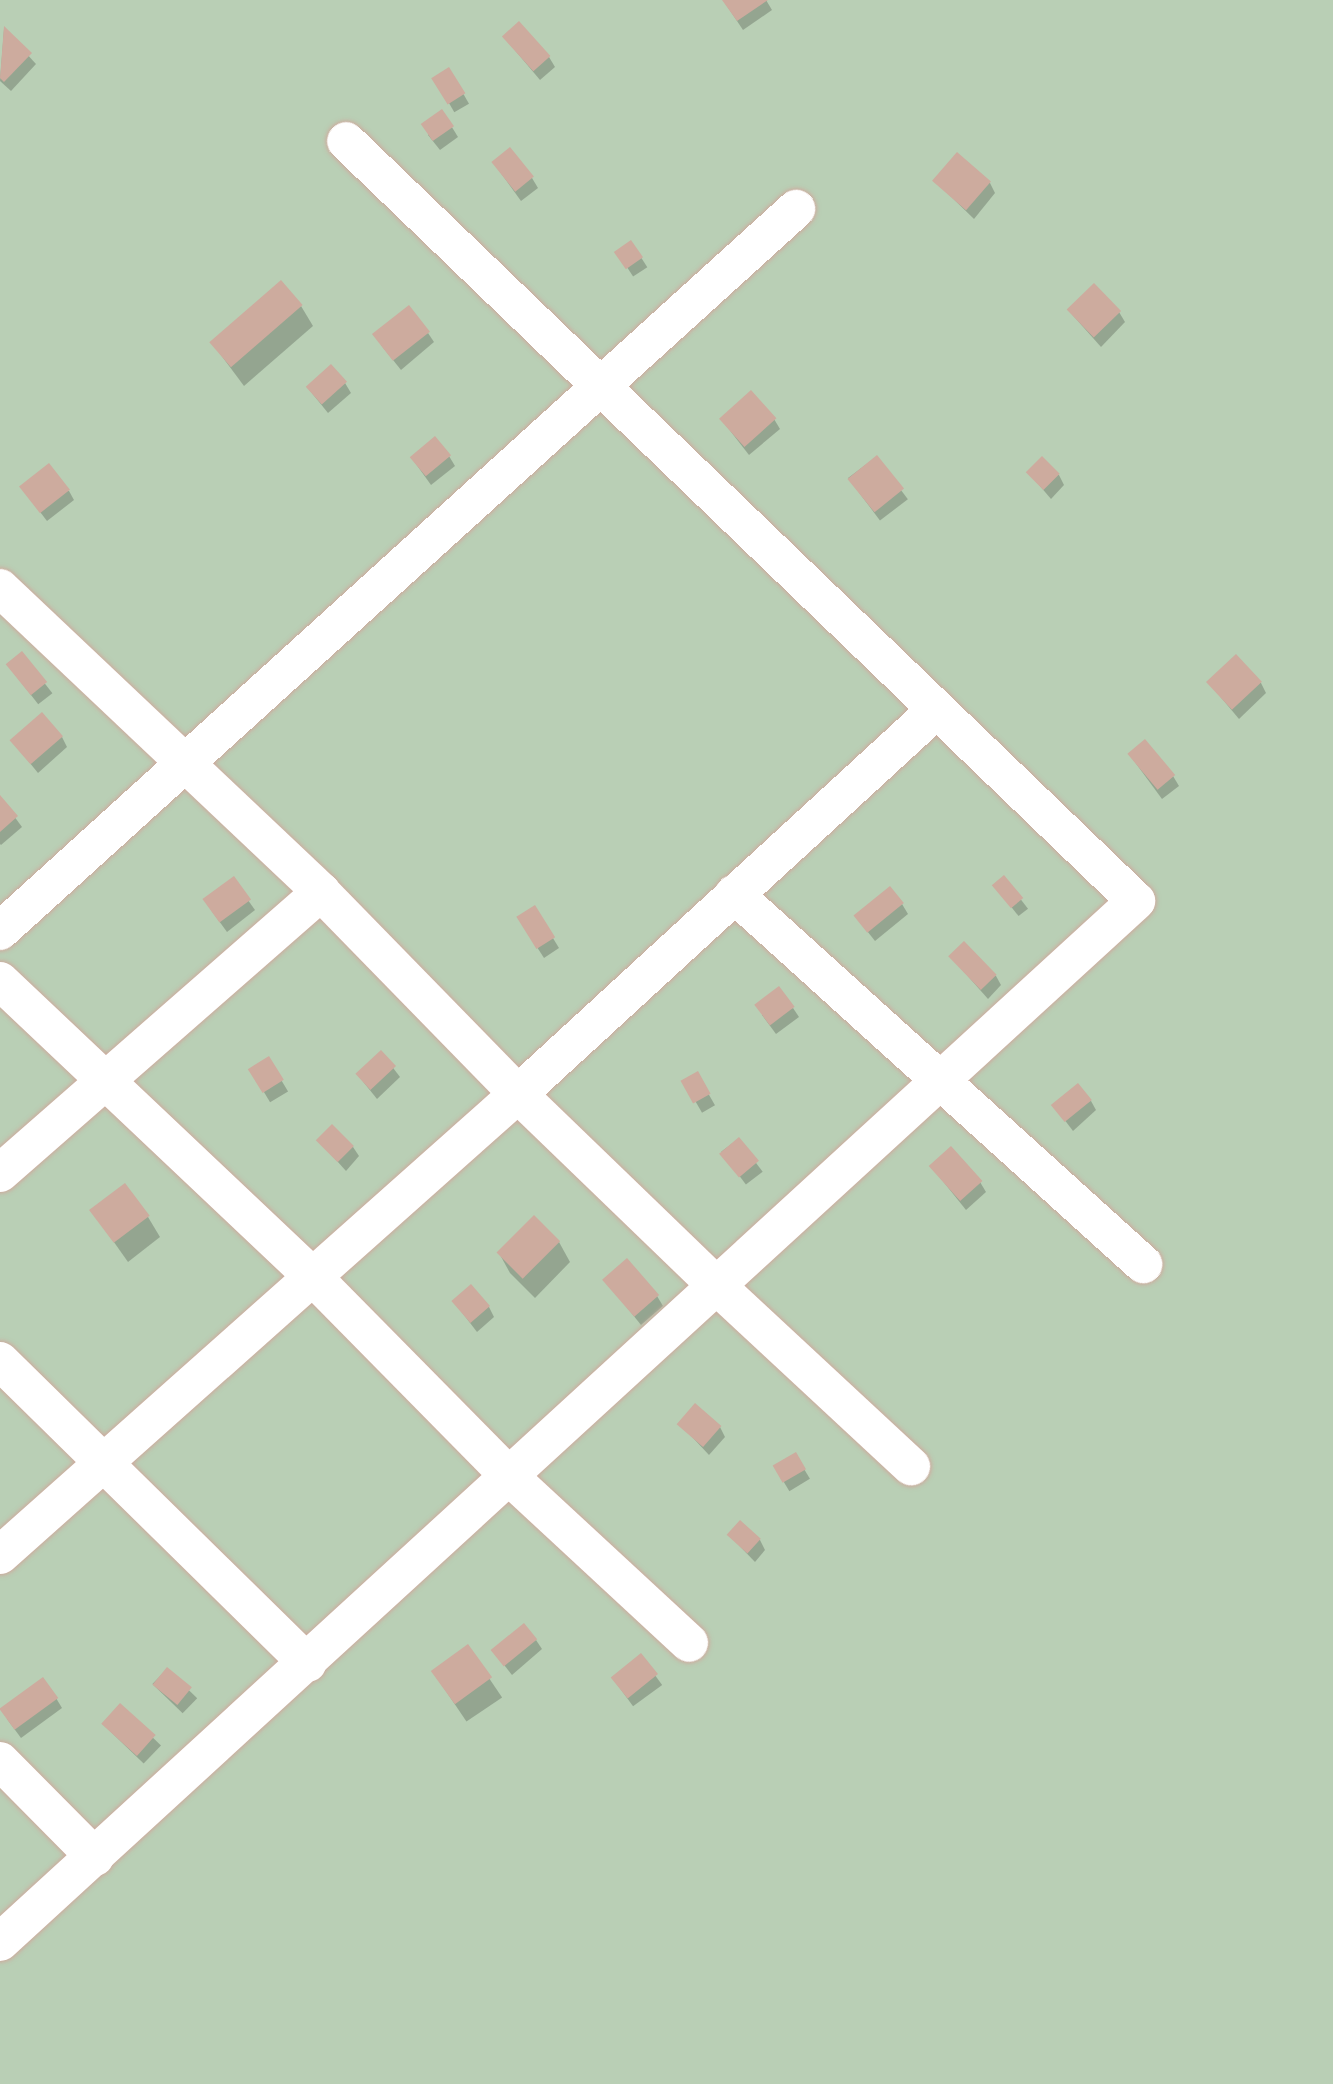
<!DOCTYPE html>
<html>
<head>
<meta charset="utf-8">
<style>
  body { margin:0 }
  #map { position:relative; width:1333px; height:2084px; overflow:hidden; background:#fde0d5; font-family:Ubuntu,sans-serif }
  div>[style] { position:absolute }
  .green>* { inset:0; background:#b9cfb5; transform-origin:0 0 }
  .shadow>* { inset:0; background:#0003; transform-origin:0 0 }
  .building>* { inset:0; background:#cdab9e; transform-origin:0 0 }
  .roads { filter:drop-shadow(0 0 2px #cdab9e) drop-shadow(0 0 2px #cdab9e) }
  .minor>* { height:38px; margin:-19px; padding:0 19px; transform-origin:19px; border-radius:19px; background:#fff }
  span { translate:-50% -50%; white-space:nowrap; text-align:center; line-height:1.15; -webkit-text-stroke:5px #faf3f0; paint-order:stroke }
</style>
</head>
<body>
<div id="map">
  <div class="green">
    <div style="left:0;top:0;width:1333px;height:2084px"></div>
  </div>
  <div class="shadow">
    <div style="clip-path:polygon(723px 0,766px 0,772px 10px,743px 30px)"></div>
    <div style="clip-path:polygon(4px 29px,36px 64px,11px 91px,0 81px)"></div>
    <div style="clip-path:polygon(503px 36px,549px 57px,555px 67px,540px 80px)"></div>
    <div style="left:449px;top:69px;width:40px;height:17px;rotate:60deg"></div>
    <div style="clip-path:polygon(442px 111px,458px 137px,440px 150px,428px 135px)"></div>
    <div style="clip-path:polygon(493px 162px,532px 178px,538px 188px,521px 201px)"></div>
    <div style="clip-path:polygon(935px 181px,990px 183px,995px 193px,974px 219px)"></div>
    <div style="left:631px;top:242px;width:30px;height:17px;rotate:57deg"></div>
    <div style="clip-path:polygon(301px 306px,313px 326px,244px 386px,212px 343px)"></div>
    <div style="clip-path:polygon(1069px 311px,1119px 312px,1125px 322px,1101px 347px)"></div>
    <div style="clip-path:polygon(428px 333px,434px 342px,401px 370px,381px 345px)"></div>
    <div style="clip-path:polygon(345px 383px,351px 393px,328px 413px,307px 387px)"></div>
    <div style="clip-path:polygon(721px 419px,774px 419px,780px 429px,749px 455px)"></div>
    <div style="clip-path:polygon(449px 456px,455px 466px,431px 485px,411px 457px)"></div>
    <div style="left:876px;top:457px;width:53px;height:35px;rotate:53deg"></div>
    <div style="clip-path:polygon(1028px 472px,1059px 475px,1064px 485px,1051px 499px)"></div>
    <div style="clip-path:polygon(21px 487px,69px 491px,74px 500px,47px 521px)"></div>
    <div style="left:21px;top:653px;width:51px;height:18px;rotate:52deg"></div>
    <div style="clip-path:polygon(1208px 682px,1261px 683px,1266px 693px,1239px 719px)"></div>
    <div style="clip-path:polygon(62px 737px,67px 747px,38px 773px,12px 741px)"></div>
    <div style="clip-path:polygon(1129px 754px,1173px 776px,1179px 786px,1162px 799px)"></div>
    <div style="clip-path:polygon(0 797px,22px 827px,1px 845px,0 844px)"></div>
    <div style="left:1004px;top:878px;width:39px;height:12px;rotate:52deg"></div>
    <div style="clip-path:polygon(233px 879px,255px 910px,227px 932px,211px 910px)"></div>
    <div style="clip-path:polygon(902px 904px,908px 914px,875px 941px,856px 917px)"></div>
    <div style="clip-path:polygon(534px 907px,559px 948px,544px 958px,524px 927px)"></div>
    <div style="clip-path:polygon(951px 957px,996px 976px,1001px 985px,988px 999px)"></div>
    <div style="clip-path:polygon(793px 1008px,799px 1017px,776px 1034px,762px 1015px)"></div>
    <div style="clip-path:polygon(381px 1052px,400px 1077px,377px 1099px,357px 1074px)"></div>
    <div style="left:268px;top:1058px;width:39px;height:21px;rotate:59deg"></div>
    <div style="left:697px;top:1074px;width:36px;height:15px;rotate:60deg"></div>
    <div style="clip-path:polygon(1091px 1101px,1096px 1110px,1073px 1131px,1054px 1106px)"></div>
    <div style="left:738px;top:1139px;width:41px;height:21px;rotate:53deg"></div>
    <div style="clip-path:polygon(319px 1141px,353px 1147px,359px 1156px,346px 1171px)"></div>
    <div style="clip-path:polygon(930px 1165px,980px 1182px,986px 1192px,966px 1210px)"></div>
    <div style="clip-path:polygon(92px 1211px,148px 1217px,160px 1237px,128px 1262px)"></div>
    <div style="clip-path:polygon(559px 1242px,570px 1262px,535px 1298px,510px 1273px,499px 1253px)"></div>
    <div style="clip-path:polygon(605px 1280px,657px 1296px,663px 1306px,641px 1325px)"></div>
    <div style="clip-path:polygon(454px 1302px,489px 1307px,494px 1317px,477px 1332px)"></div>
    <div style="clip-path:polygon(680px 1424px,720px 1427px,725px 1437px,709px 1455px)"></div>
    <div style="left:795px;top:1454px;width:29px;height:24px;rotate:59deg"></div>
    <div style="clip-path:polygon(729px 1535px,760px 1540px,765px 1550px,755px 1562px)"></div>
    <div style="clip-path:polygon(536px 1640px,542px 1649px,512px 1675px,494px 1652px)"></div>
    <div style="left:468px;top:1647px;width:61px;height:43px;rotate:56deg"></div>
    <div style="left:641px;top:1656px;width:36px;height:36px;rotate:54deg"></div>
    <div style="left:167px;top:1669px;width:42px;height:21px;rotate:44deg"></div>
    <div style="clip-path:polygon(56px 1698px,62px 1708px,21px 1738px,7px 1719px)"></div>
    <div style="left:120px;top:1706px;width:57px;height:25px;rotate:44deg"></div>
  </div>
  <div class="building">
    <div style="clip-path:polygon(722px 0,768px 0,737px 21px)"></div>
    <div style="left:519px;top:21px;width:47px;height:23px;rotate:48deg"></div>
    <div style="clip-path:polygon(4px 26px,32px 53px,4px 82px,0 78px)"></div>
    <div style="left:449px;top:67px;width:31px;height:21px;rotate:58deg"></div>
    <div style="left:442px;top:109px;width:21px;height:26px;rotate:55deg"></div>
    <div style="left:510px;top:147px;width:38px;height:24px;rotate:51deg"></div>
    <div style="left:957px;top:152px;width:45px;height:38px;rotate:41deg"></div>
    <div style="left:631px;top:240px;width:21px;height:21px;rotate:55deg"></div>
    <div style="left:281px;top:280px;width:33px;height:95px;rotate:49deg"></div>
    <div style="left:1094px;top:283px;width:39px;height:38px;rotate:46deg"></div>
    <div style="left:409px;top:305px;width:34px;height:47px;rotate:52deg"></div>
    <div style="left:331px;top:364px;width:24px;height:34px;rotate:48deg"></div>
    <div style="left:751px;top:390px;width:38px;height:43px;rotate:48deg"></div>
    <div style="left:435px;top:436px;width:25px;height:33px;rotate:50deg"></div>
    <div style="left:877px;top:455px;width:43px;height:38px;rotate:51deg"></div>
    <div style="left:1042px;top:456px;width:25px;height:23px;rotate:45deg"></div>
    <div style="left:49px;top:463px;width:34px;height:38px;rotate:52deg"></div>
    <div style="left:22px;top:651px;width:40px;height:21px;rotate:51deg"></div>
    <div style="left:1236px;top:654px;width:38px;height:41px;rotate:47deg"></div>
    <div style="left:42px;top:712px;width:32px;height:43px;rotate:49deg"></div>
    <div style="left:1145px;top:739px;width:47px;height:23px;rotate:50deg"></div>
    <div style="clip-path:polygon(0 795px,18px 816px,0 832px)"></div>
    <div style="left:1004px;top:875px;width:30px;height:16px;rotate:50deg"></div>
    <div style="left:234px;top:876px;width:29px;height:39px;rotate:54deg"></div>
    <div style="left:890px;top:886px;width:22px;height:47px;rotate:51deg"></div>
    <div style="left:535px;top:905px;width:38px;height:22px;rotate:58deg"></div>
    <div style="left:964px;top:941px;width:47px;height:22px;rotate:46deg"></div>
    <div style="left:779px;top:986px;width:26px;height:31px;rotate:53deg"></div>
    <div style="left:381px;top:1050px;width:22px;height:35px;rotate:47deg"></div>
    <div style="left:269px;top:1056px;width:28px;height:25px;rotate:58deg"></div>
    <div style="left:698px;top:1071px;width:26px;height:20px;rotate:61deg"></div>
    <div style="left:1078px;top:1083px;width:22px;height:35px;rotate:51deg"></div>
    <div style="left:332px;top:1124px;width:31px;height:23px;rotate:45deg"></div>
    <div style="left:739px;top:1137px;width:31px;height:26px;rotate:50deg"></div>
    <div style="left:951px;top:1146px;width:47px;height:30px;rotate:48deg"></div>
    <div style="left:125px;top:1183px;width:41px;height:45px;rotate:53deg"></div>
    <div style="left:534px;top:1215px;width:37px;height:53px;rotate:45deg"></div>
    <div style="left:627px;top:1258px;width:49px;height:33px;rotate:49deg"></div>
    <div style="left:471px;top:1284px;width:29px;height:26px;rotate:49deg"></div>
    <div style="left:695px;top:1403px;width:35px;height:28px;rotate:41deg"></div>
    <div style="left:796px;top:1452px;width:20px;height:27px;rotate:60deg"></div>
    <div style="left:740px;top:1520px;width:28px;height:20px;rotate:42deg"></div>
    <div style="left:524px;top:1623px;width:21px;height:43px;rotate:51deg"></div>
    <div style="left:468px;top:1644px;width:41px;height:46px;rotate:54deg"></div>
    <div style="left:641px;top:1653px;width:27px;height:39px;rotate:51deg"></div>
    <div style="left:167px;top:1667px;width:32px;height:23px;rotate:39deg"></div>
    <div style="left:43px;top:1677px;width:26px;height:54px;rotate:54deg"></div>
    <div style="left:120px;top:1703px;width:48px;height:28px;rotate:42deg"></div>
  </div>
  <div class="roads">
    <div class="minor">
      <div style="left:0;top:588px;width:442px;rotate:43.4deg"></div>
      <div style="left:321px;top:892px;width:282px;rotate:45.7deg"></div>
      <div style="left:518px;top:1094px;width:277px;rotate:44deg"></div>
      <div style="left:717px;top:1286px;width:265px;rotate:42.9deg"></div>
      <div style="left:734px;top:894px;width:552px;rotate:42.13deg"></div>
      <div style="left:0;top:931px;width:1075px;rotate:-42.21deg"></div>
      <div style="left:0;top:981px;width:429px;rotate:43.4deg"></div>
      <div style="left:312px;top:1276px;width:282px;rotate:45.4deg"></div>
      <div style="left:510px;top:1477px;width:244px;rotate:42.8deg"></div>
      <div style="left:0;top:1173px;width:427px;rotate:-41.2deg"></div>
      <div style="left:0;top:1361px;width:431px;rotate:44.5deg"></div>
      <div style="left:0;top:1555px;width:693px;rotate:-41.67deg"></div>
      <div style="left:518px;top:1094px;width:566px;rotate:-42.57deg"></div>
      <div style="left:0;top:1761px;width:135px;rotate:45.3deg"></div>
      <div style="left:0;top:1942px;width:1541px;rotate:-42.5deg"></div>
      <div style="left:1136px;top:901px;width:1096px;rotate:-136.11deg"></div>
    </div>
  </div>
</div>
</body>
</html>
